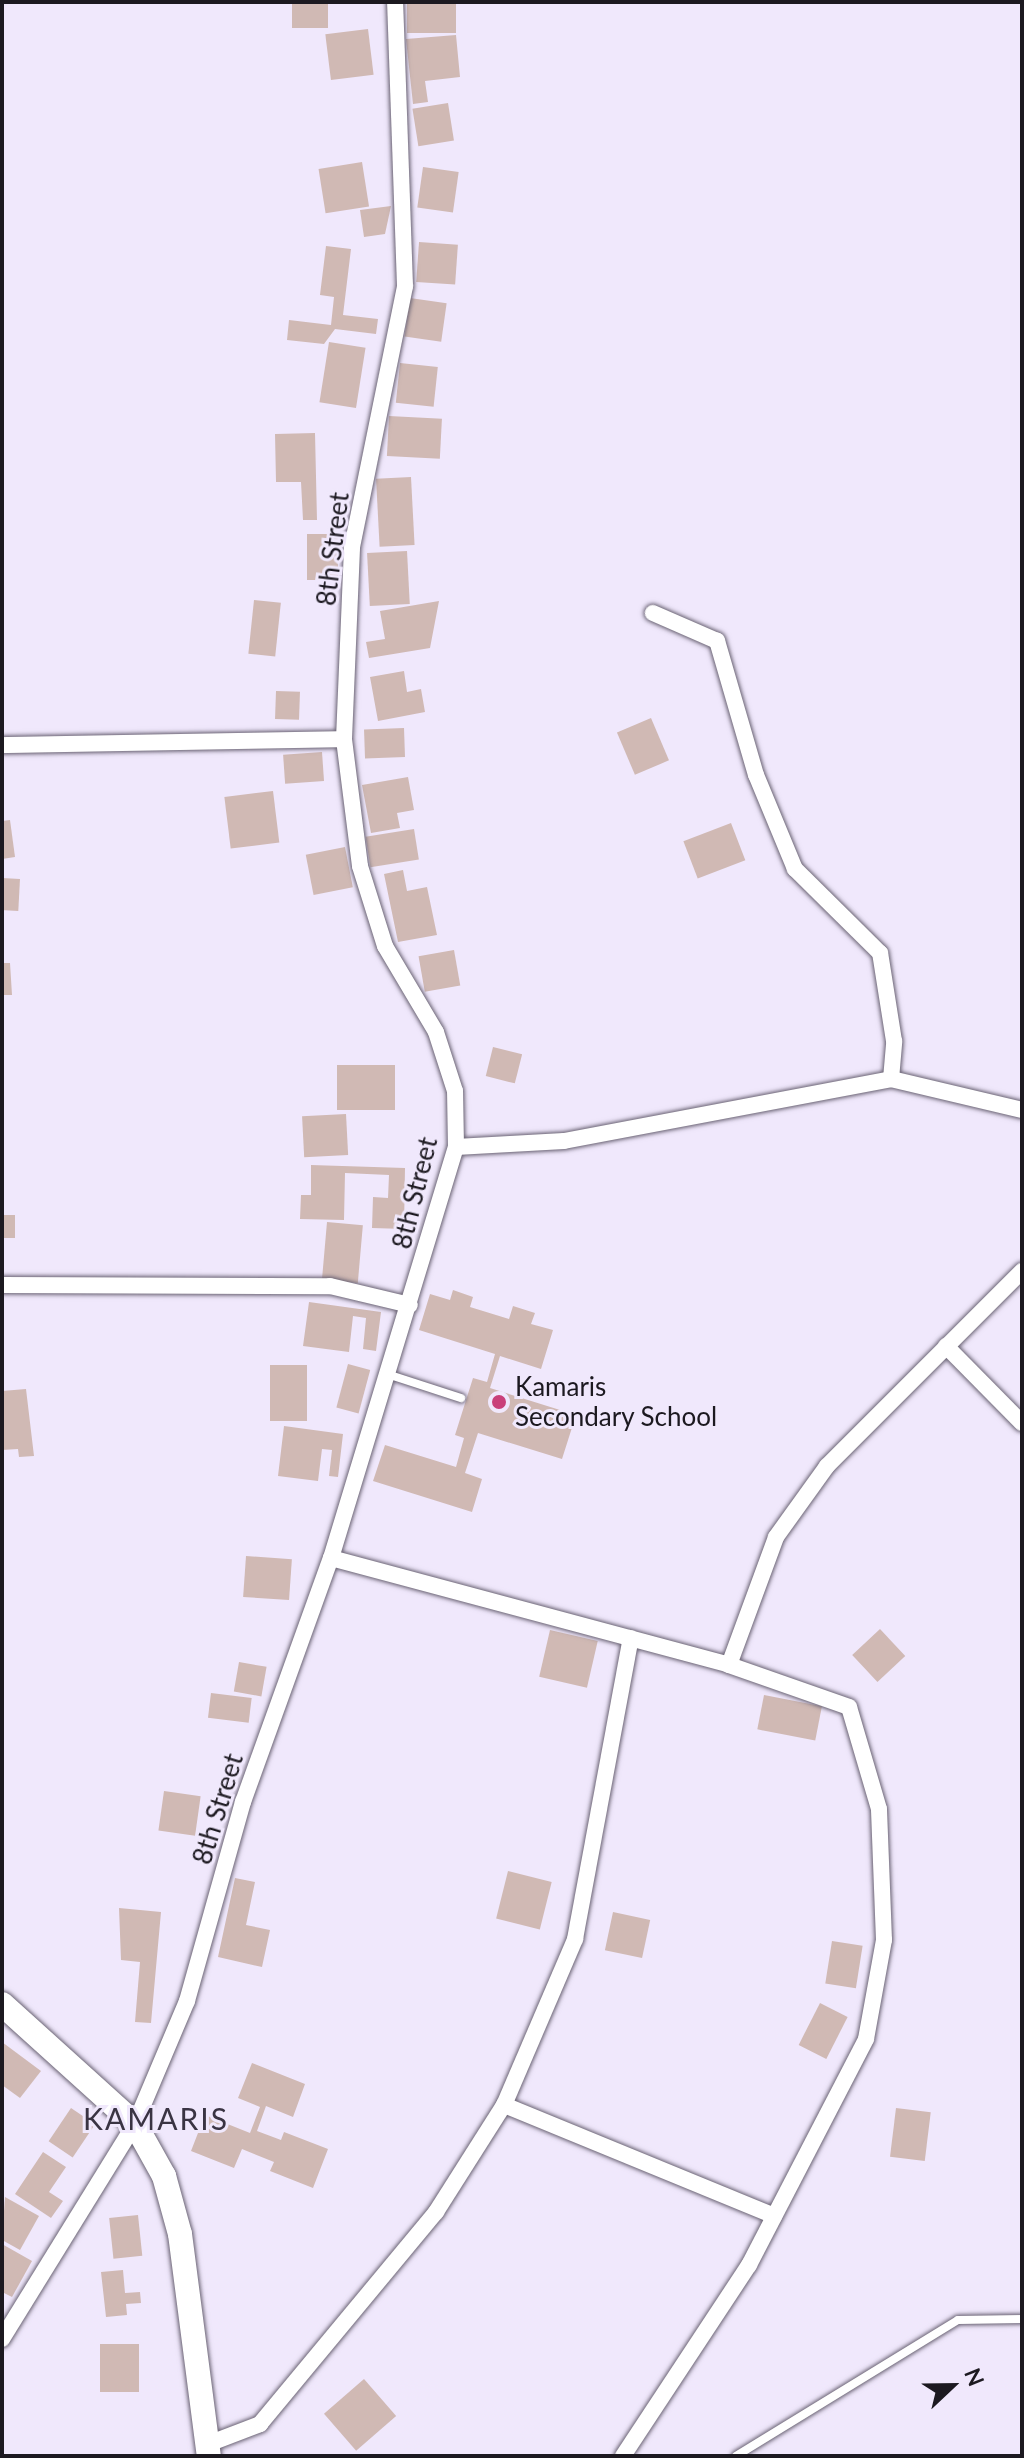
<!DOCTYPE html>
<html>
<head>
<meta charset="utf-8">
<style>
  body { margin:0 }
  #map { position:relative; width:1024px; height:2458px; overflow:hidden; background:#f0e8fc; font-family:Lato,sans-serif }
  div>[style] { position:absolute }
  .building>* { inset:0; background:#d0b9b4; transform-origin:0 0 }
  .roads { filter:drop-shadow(0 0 2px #6a6374) drop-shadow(0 0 2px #6a6374) }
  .service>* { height:8px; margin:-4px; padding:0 4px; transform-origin:4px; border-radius:4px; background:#fff }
  .minor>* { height:16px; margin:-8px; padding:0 8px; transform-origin:8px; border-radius:8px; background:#fff }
  .secondary>* { height:24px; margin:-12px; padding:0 12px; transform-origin:12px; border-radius:12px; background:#fff }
  .dots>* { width:22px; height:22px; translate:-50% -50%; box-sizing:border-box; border:4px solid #f0e8fc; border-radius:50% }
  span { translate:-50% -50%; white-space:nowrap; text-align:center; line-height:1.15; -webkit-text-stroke:6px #f0e8fc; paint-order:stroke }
  .street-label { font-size:26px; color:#1c1920 }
  .poi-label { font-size:26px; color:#1c1920 }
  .left { translate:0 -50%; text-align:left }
  .quarter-label { font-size:30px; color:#3a3443; letter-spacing:2px }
  .frame { position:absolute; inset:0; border:4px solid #1c1920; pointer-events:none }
  .north { position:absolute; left:912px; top:2346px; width:80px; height:80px; -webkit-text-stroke:6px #f0e8fc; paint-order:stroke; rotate:68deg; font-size:22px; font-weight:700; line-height:32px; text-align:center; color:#1c1920 }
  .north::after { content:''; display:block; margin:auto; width:28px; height:36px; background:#1c1920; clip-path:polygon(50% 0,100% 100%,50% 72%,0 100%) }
</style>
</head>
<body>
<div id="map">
  <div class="building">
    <div style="left:292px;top:2px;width:36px;height:26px"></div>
    <div style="left:407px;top:2px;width:49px;height:31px"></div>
    <div style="left:368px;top:29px;width:46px;height:43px;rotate:83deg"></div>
    <div style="clip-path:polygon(456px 35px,460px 77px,425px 81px,428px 102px,413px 104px,406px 39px)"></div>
    <div style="left:448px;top:103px;width:38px;height:36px;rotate:81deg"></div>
    <div style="left:362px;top:162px;width:45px;height:44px;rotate:81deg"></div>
    <div style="left:423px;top:167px;width:36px;height:41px;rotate:8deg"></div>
    <div style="clip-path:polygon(391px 206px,385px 234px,364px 237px,360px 210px)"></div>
    <div style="left:419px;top:242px;width:39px;height:40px;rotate:4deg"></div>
    <div style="clip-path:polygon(326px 246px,351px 249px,343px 315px,378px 319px,376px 334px,335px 329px,324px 344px,287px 340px,289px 320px,331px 325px,334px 297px,320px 295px)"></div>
    <div style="left:410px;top:298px;width:37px;height:39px;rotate:8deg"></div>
    <div style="left:329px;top:342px;width:37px;height:61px;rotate:9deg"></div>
    <div style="left:400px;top:363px;width:38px;height:40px;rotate:6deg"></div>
    <div style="left:389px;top:416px;width:53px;height:40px;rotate:3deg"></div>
    <div style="clip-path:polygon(315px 433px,317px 520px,303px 520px,301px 482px,276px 482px,275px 434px)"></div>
    <div style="left:411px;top:477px;width:68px;height:35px;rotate:87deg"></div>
    <div style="left:307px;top:534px;width:31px;height:46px"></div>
    <div style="left:407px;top:551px;width:53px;height:40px;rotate:87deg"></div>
    <div style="left:254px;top:600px;width:27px;height:54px;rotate:6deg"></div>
    <div style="clip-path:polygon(439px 601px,430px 648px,369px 658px,366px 642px,385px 639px,380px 611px)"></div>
    <div style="clip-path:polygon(404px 671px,407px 692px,421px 689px,425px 712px,378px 721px,370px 677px)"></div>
    <div style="left:276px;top:691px;width:24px;height:28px;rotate:2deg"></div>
    <div style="left:651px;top:718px;width:46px;height:37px;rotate:67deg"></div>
    <div style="left:404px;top:728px;width:29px;height:40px;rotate:88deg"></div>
    <div style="left:322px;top:752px;width:29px;height:39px;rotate:86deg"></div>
    <div style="clip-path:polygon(408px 777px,414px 810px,397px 813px,400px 828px,371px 833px,362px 785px)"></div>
    <div style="left:273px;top:791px;width:52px;height:49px;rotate:83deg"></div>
    <div style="clip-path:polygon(10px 820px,15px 857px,2px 859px,2px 821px)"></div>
    <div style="left:731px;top:823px;width:40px;height:51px;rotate:69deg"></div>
    <div style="left:414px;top:829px;width:31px;height:49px;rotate:81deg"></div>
    <div style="left:345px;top:847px;width:41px;height:40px;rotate:79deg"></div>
    <div style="clip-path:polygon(403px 870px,407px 891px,427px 887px,437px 935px,398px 942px,384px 874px)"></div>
    <div style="left:2px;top:878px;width:18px;height:32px;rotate:3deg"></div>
    <div style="left:454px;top:950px;width:36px;height:36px;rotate:80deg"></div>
    <div style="clip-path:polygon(2px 963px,10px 963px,12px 995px,2px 995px)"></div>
    <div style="left:493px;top:1047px;width:30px;height:30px;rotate:14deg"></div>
    <div style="left:337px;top:1065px;width:58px;height:45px"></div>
    <div style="left:346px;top:1114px;width:41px;height:44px;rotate:87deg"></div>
    <div style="clip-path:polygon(311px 1165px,405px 1168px,404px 1229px,372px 1228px,373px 1197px,388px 1198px,389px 1175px,345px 1173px,344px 1220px,300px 1219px,301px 1195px,311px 1195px)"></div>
    <div style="left:15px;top:1215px;width:23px;height:13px;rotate:90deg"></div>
    <div style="left:327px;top:1222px;width:36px;height:58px;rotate:5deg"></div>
    <div style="clip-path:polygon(453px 1290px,473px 1297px,470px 1307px,509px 1319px,513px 1306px,535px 1313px,531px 1324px,553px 1330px,541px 1369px,500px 1356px,490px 1388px,576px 1415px,562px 1459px,478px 1433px,465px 1473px,482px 1479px,472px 1512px,373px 1481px,385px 1445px,456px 1467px,464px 1438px,455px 1435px,473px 1378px,487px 1382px,495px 1354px,419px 1330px,430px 1294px,450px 1300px)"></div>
    <div style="clip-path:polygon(309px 1302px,381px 1312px,376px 1351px,363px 1349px,366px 1318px,353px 1316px,349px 1352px,303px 1346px)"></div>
    <div style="left:348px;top:1364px;width:23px;height:45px;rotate:15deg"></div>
    <div style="left:270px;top:1365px;width:37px;height:56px"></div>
    <div style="clip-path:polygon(26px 1389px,34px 1456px,19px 1457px,18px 1449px,2px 1450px,2px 1391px)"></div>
    <div style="clip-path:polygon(284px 1426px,343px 1434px,338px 1477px,329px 1476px,332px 1450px,322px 1449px,318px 1481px,278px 1476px)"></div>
    <div style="left:246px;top:1556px;width:46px;height:41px;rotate:4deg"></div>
    <div style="left:880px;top:1629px;width:37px;height:38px;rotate:47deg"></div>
    <div style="left:550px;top:1630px;width:49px;height:48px;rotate:13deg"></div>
    <div style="left:239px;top:1662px;width:28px;height:30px;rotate:10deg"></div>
    <div style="left:211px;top:1693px;width:41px;height:25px;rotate:7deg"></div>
    <div style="left:764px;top:1695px;width:59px;height:35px;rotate:11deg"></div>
    <div style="left:164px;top:1791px;width:37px;height:40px;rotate:8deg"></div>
    <div style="left:508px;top:1871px;width:45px;height:49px;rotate:14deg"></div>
    <div style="clip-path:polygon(235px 1878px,255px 1882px,246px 1925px,270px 1930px,262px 1967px,218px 1957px)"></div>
    <div style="clip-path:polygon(119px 1908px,161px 1912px,151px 2023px,135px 2022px,140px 1962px,121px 1960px)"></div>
    <div style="left:613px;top:1912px;width:38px;height:39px;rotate:12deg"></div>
    <div style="left:832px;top:1941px;width:31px;height:43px;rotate:9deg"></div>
    <div style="left:820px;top:2003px;width:31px;height:47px;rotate:27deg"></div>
    <div style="clip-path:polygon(2px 2042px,41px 2071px,20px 2098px,2px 2085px)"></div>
    <div style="clip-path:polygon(252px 2063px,305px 2084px,293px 2117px,266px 2106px,257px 2131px,281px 2140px,284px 2132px,328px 2149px,313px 2188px,270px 2171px,274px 2162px,242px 2149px,234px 2168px,191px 2151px,205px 2115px,250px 2133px,260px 2107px,238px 2098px)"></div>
    <div style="left:71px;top:2108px;width:29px;height:40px;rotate:34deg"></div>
    <div style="left:896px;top:2108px;width:35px;height:49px;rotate:7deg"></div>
    <div style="clip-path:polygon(43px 2152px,66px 2167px,49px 2192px,63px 2201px,51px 2218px,15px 2194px)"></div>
    <div style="clip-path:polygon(5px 2197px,39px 2216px,20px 2250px,2px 2240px)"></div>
    <div style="left:138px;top:2215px;width:41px;height:29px;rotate:84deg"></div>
    <div style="clip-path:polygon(2px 2244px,32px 2261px,12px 2297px,2px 2292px)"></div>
    <div style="clip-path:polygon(123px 2270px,125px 2293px,140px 2292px,141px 2303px,126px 2304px,127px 2315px,106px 2317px,101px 2272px)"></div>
    <div style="left:139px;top:2344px;width:48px;height:39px;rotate:90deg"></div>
    <div style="left:364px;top:2379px;width:49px;height:53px;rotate:49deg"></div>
  </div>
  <div class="roads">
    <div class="service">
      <div style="left:387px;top:1374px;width:78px;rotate:18deg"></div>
      <div style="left:736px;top:2456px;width:260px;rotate:-31.5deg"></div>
      <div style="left:958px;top:2320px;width:64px;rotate:-0.9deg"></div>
    </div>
    <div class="minor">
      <div style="left:2px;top:745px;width:342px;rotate:-1deg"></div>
      <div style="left:891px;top:1079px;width:135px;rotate:13.3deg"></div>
      <div style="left:456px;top:1147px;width:108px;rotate:-3.2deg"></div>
      <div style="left:564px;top:1141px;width:333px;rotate:-10.7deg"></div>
      <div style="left:891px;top:1079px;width:38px;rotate:-85deg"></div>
      <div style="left:894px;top:1041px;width:89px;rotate:-99deg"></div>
      <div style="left:880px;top:953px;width:120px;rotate:-135.3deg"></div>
      <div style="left:795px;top:869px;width:102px;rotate:-112.5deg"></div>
      <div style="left:756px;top:775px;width:140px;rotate:-106.2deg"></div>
      <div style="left:717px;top:641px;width:70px;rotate:-156.4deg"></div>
      <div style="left:2px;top:1285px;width:328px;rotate:0.2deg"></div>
      <div style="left:330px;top:1286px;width:82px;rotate:13.4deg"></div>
      <div style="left:946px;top:1346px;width:108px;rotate:45.4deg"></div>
      <div style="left:331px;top:1558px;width:412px;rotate:15deg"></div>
      <div style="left:729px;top:1665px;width:136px;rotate:-69.8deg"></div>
      <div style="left:776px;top:1537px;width:87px;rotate:-54.3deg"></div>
      <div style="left:827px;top:1466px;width:276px;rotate:-45deg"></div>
      <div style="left:504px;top:2105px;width:292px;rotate:22.3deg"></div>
      <div style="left:2px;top:2339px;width:253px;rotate:-58.3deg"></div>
      <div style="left:135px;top:2124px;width:134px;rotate:-67.1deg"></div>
      <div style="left:187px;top:2001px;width:207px;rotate:-74.3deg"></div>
      <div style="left:243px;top:1802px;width:259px;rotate:-70.2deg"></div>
      <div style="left:331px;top:1558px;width:430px;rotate:-73.1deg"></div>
      <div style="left:456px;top:1147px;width:56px;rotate:-91deg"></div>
      <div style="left:455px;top:1091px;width:62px;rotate:-107.9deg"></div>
      <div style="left:436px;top:1032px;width:100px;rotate:-120.7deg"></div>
      <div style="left:385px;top:946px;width:84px;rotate:-107.4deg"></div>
      <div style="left:360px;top:866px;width:128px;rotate:-97.2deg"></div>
      <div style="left:344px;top:739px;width:192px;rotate:-87.6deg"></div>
      <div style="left:352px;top:547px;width:266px;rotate:-78.5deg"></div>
      <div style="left:405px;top:286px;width:284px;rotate:-92deg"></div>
      <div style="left:208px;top:2444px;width:56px;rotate:-21deg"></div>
      <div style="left:260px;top:2424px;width:276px;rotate:-50.3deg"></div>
      <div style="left:436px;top:2212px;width:127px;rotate:-57.6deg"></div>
      <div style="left:504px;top:2105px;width:181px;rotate:-66.8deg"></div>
      <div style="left:575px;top:1939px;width:306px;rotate:-79.5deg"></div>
      <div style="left:623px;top:2456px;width:229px;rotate:-56.6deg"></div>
      <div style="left:749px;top:2265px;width:254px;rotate:-62.6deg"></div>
      <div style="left:866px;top:2039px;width:101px;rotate:-79.7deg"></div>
      <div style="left:884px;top:1940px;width:131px;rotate:-92.2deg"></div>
      <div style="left:879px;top:1809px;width:106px;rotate:-106.4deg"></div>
      <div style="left:849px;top:1707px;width:127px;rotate:-160.7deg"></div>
    </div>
    <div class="secondary">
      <div style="left:2px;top:2004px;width:179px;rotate:42.1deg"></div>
      <div style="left:135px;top:2124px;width:60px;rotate:60.9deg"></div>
      <div style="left:164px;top:2176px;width:60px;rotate:74.6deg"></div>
      <div style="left:180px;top:2234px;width:224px;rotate:82.6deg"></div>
    </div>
  </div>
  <div class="dots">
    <div style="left:499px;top:1402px;background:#c9407a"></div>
  </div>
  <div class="street-label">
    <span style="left:333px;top:549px;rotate:-83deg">8th Street</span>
    <span style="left:415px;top:1193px;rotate:-76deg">8th Street</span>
    <span style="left:218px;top:1809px;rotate:-73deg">8th Street</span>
  </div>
  <div class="poi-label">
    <span class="left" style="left:515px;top:1402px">Kamaris<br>Secondary School</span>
  </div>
  <div class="quarter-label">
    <span style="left:156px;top:2118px">KAMARIS</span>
  </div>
  <div class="frame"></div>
  <div class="north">N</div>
</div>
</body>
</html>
